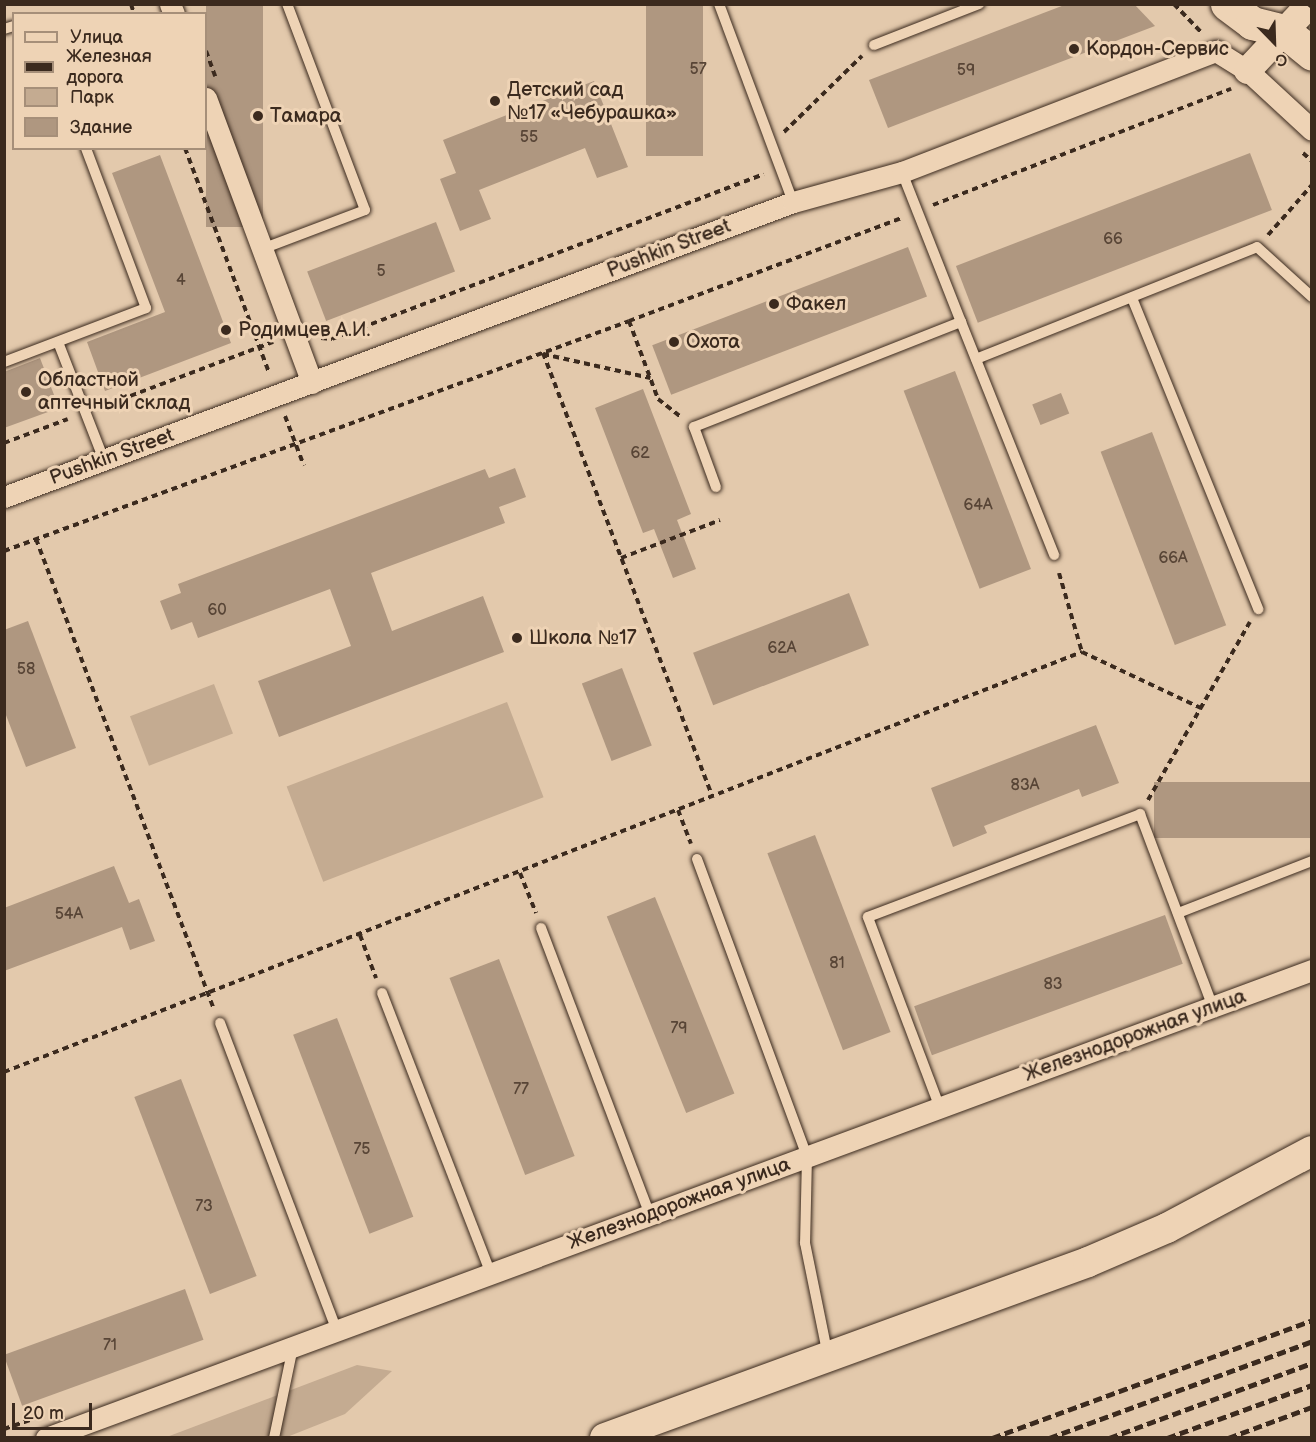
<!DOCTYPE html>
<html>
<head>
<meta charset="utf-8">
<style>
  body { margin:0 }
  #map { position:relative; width:1316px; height:1442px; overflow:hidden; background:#e3c9ac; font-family:"Balsamiq Sans",sans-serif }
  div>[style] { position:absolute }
  .green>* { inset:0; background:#c4ab91; transform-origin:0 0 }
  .building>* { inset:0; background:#af9780; transform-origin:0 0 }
  .path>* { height:4px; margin-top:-2px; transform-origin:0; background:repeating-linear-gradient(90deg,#3b2a1e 0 6px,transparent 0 10.5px) }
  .roads { filter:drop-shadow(0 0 2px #3b2a1e) drop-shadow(0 0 2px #3b2a1e) }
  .service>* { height:10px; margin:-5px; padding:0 5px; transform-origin:5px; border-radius:5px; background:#eed3b5 }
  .minor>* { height:21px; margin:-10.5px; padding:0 10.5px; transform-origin:10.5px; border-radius:10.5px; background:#eed3b5 }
  .tertiary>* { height:27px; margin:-13.5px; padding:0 13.5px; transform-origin:13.5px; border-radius:13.5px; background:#eed3b5 }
  .secondary>* { height:30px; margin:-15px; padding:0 15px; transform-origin:15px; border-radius:15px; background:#eed3b5 }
  .primary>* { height:33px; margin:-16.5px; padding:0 16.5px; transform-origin:16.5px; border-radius:16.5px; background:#eed3b5 }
  .tram>* { height:1.5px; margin:-0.75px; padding:0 0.75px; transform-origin:0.75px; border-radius:0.75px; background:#3b2a1e }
  .rail>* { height:4.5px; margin-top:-2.25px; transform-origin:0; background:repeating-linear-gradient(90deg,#3b2a1e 0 9px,transparent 0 13.5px) }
  .dots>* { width:16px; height:16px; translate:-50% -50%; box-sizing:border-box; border:3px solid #eed3b5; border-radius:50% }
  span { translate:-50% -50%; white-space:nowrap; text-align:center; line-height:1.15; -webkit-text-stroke:6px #eed3b5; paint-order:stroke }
  .number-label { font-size:16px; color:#584536 }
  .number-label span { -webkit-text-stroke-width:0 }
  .poi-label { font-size:20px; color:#3b2a1e }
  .left { translate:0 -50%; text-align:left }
  .street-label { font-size:20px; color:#3b2a1e }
  .frame { position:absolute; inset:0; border:6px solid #3b2a1e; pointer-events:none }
  .legend { position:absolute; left:12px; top:12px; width:195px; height:138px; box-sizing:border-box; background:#eed3b5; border:2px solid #a68f79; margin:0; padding:8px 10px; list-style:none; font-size:18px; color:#3b2a1e }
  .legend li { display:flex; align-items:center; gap:12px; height:30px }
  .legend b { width:30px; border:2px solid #a68f79 }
  .north { position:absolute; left:1244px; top:12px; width:60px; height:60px; -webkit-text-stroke:4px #eed3b5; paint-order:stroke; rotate:157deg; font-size:16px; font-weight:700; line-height:24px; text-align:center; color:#3b2a1e }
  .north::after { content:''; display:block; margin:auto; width:21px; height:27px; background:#3b2a1e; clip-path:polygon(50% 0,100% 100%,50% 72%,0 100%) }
  .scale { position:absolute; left:12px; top:1403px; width:80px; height:27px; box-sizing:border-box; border:3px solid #3b2a1e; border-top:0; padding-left:8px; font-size:18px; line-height:21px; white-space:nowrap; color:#3b2a1e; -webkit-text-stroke:4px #eed3b5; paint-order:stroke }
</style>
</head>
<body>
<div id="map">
  <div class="green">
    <div style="left:214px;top:684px;width:53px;height:90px;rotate:69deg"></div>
    <div style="left:507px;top:702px;width:102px;height:236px;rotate:69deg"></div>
    <div style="clip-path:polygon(357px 1365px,392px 1371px,345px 1414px,287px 1437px,164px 1438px)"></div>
  </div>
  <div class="building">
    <div style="left:206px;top:4px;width:57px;height:223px"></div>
    <div style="left:646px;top:4px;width:57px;height:152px"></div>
    <div style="clip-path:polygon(1067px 4px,1134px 4px,1155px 26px,888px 128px,869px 80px)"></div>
    <div style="clip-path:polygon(594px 81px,628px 167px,597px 178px,585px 148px,479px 190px,491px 219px,460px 231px,440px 179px,456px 173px,443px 140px)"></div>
    <div style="left:1250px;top:153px;width:61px;height:315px;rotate:69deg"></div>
    <div style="clip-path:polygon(160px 155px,231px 343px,105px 391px,87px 342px,165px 312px,112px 173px)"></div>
    <div style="left:436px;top:222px;width:53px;height:138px;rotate:69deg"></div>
    <div style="left:908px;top:247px;width:53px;height:274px;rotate:69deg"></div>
    <div style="clip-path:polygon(40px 358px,59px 408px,4px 428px,4px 372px)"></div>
    <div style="left:955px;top:371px;width:212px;height:55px;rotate:69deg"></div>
    <div style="clip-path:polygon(643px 389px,691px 514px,677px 520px,696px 569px,673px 578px,654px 529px,643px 533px,595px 408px)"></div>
    <div style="left:1061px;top:393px;width:22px;height:31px;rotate:68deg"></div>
    <div style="left:1152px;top:432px;width:207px;height:55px;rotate:69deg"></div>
    <div style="clip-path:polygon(515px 468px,526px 497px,499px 507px,505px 523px,371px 573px,392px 631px,483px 596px,504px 652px,279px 737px,258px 681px,351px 646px,330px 589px,198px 638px,192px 622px,171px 630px,160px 601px,181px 593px,178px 584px,485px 469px,489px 478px)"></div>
    <div style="left:849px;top:593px;width:56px;height:167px;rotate:69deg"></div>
    <div style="clip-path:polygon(28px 621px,76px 748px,26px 767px,4px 710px,4px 630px)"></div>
    <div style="left:622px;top:668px;width:83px;height:43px;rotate:69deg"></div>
    <div style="clip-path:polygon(1096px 725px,1119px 783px,1082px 797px,1079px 789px,984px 826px,987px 833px,953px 847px,931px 788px)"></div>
    <div style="left:1311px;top:782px;width:56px;height:157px;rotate:90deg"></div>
    <div style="left:815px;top:835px;width:211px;height:51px;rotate:69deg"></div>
    <div style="clip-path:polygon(114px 866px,129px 903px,139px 899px,155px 941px,130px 950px,122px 927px,4px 971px,4px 908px)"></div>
    <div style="left:655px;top:897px;width:212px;height:52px;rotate:68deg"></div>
    <div style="left:1165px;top:915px;width:52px;height:267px;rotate:70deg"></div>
    <div style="left:499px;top:959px;width:211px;height:53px;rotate:69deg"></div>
    <div style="left:337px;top:1018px;width:213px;height:47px;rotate:69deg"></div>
    <div style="left:181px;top:1079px;width:211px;height:50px;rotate:69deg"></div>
    <div style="left:185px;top:1289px;width:54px;height:193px;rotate:70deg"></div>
  </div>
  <div class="path">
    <div style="left:131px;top:4px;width:10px;rotate:73deg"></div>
    <div style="left:1174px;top:4px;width:40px;rotate:46deg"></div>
    <div style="left:206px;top:51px;width:27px;rotate:70deg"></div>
    <div style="left:784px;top:132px;width:109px;rotate:-44.3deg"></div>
    <div style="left:185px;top:148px;width:240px;rotate:69.5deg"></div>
    <div style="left:1303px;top:153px;width:12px;rotate:42deg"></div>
    <div style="left:933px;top:205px;width:320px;rotate:-21.3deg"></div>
    <div style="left:1268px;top:235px;width:67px;rotate:-48.7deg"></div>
    <div style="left:629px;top:321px;width:83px;rotate:69.6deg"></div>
    <div style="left:658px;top:399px;width:31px;rotate:38deg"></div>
    <div style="left:321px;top:338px;width:11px;rotate:5deg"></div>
    <div style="left:332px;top:339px;width:462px;rotate:-20.9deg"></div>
    <div style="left:543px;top:353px;width:474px;rotate:69.1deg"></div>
    <div style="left:543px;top:354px;width:110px;rotate:12.6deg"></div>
    <div style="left:101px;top:407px;width:184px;rotate:-20.7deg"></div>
    <div style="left:285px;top:416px;width:53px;rotate:69.2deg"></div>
    <div style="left:4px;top:443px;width:68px;rotate:-20.6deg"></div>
    <div style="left:36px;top:539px;width:500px;rotate:69.28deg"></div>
    <div style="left:4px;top:551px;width:666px;rotate:-20.2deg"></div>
    <div style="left:629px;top:321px;width:291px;rotate:-20.7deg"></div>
    <div style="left:621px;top:558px;width:106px;rotate:-21deg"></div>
    <div style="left:1059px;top:573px;width:82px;rotate:73.8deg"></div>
    <div style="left:1148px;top:800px;width:205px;rotate:-60.2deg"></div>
    <div style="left:678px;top:810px;width:36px;rotate:69deg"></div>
    <div style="left:520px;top:873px;width:43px;rotate:68.2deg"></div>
    <div style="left:360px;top:935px;width:46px;rotate:69.6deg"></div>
    <div style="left:4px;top:1072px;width:1157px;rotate:-21.29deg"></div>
    <div style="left:1082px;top:652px;width:132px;rotate:25.2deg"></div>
    <div style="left:4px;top:1429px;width:28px;rotate:-19deg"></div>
  </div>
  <div class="roads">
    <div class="service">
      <div style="left:719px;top:4px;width:211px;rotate:69.5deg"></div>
      <div style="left:4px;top:29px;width:10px;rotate:-17deg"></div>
      <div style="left:874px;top:45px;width:113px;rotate:-21.3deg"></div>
      <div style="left:262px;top:249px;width:110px;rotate:-20.7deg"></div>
      <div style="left:365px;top:210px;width:220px;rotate:-110.7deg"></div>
      <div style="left:1132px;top:298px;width:336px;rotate:67.9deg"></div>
      <div style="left:961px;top:322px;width:251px;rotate:68.2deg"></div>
      <div style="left:58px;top:342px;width:127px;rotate:68.7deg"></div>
      <div style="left:976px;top:359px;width:302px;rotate:-21.7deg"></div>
      <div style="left:1257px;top:247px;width:74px;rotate:42.3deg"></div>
      <div style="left:4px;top:362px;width:152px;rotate:-20.8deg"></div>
      <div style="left:146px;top:308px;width:171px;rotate:-110.6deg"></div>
      <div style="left:716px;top:487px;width:64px;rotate:-110.1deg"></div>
      <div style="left:694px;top:427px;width:287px;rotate:-21.5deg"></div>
      <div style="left:961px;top:322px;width:161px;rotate:-111.5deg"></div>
      <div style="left:697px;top:859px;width:318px;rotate:69.7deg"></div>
      <div style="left:807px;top:1157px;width:86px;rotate:91.3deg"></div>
      <div style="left:805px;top:1243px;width:115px;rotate:78.5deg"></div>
      <div style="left:1178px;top:913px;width:144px;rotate:-21.2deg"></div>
      <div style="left:541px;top:928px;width:307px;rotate:69.2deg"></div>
      <div style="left:382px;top:993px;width:301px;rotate:68.8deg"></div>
      <div style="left:220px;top:1023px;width:329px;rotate:69.2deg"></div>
      <div style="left:940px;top:1108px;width:204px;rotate:-110.7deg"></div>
      <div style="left:868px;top:917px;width:291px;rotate:-20.7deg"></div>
      <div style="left:1140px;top:814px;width:206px;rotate:69.3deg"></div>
      <div style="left:274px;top:1438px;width:93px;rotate:-78.2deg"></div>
    </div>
    <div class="minor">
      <div style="left:170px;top:4px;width:11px;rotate:68deg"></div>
      <div style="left:206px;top:98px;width:304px;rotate:69.6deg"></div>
      <div style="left:4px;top:497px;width:842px;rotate:-20.5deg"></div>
      <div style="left:793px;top:202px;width:113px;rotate:-15.4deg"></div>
      <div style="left:902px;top:172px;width:337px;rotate:-21.1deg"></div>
      <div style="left:1216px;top:51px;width:36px;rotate:32deg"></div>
      <div style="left:1247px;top:70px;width:88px;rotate:42.7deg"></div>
      <div style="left:46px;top:1438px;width:1350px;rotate:-20.29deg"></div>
    </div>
    <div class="tertiary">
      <div style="left:1247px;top:70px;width:91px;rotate:-46.8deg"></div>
    </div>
    <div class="secondary">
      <div style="left:605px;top:1438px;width:514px;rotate:-20.02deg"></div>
      <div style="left:1088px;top:1262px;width:86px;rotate:-23.3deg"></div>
      <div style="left:1167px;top:1228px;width:164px;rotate:-28deg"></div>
    </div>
    <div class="primary">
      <div style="left:1227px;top:4px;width:31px;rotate:37deg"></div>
      <div style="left:1252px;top:23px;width:33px;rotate:14deg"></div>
      <div style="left:1284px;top:31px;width:36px;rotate:39deg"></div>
    </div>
  </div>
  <div class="tram">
    <div style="left:1307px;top:4px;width:6px;rotate:39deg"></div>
  </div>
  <div class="rail">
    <div style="left:992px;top:1438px;width:341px;rotate:-20.2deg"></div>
    <div style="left:1049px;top:1438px;width:280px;rotate:-20.2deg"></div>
    <div style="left:1109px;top:1438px;width:216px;rotate:-20.3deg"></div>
    <div style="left:1167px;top:1438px;width:154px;rotate:-20.1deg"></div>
    <div style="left:1228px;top:1438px;width:90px;rotate:-20.3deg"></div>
  </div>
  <div class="dots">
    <div style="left:1074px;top:49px;background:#3b2a1e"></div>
    <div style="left:495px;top:101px;background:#3b2a1e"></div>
    <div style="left:258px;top:116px;background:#3b2a1e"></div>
    <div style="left:774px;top:304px;background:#3b2a1e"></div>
    <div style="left:226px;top:330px;background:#3b2a1e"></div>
    <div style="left:674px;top:342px;background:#3b2a1e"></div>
    <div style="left:26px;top:392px;background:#3b2a1e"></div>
    <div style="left:517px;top:638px;background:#3b2a1e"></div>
  </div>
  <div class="number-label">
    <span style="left:698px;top:70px">57</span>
    <span style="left:966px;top:71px">59</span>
    <span style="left:529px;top:138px">55</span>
    <span style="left:1113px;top:240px">66</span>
    <span style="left:381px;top:272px">5</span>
    <span style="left:181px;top:281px">4</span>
    <span style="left:640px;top:454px">62</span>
    <span style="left:978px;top:506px">64А</span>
    <span style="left:1173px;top:559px">66А</span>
    <span style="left:217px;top:611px">60</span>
    <span style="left:782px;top:649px">62А</span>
    <span style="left:26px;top:670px">58</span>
    <span style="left:1025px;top:786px">83А</span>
    <span style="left:69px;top:915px">54А</span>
    <span style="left:837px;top:964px">81</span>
    <span style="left:1053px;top:985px">83</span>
    <span style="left:679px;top:1029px">79</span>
    <span style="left:521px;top:1090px">77</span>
    <span style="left:362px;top:1150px">75</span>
    <span style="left:204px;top:1207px">73</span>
    <span style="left:110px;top:1346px">71</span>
  </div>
  <div class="poi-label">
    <span class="left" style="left:1086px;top:49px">Кордон-Сервис</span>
    <span class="left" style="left:507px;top:102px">Детский сад<br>№17 «Чебурашка»</span>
    <span class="left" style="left:270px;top:116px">Тамара</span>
    <span class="left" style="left:786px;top:304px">Факел</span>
    <span class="left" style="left:238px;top:330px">Родимцев А.И.</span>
    <span class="left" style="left:686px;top:342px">Охота</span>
    <span class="left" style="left:38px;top:392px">Областной<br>аптечный склад</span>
    <span class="left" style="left:529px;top:638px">Школа №17</span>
  </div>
  <div class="street-label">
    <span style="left:669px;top:249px;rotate:-21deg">Pushkin Street</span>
    <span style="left:112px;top:457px;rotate:-20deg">Pushkin Street</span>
    <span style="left:1135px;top:1036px;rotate:-20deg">Железнодорожная улица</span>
    <span style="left:679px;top:1204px;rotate:-20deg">Железнодорожная улица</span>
  </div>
  <div class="frame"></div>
  <ul class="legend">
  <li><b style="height:8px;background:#eed3b5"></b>Улица</li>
  <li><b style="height:8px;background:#3b2a1e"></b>Железная дорога</li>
  <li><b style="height:16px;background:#c4ab91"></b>Парк</li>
  <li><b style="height:16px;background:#af9780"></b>Здание</li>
  </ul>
  <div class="north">С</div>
  <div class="scale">20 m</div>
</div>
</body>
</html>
